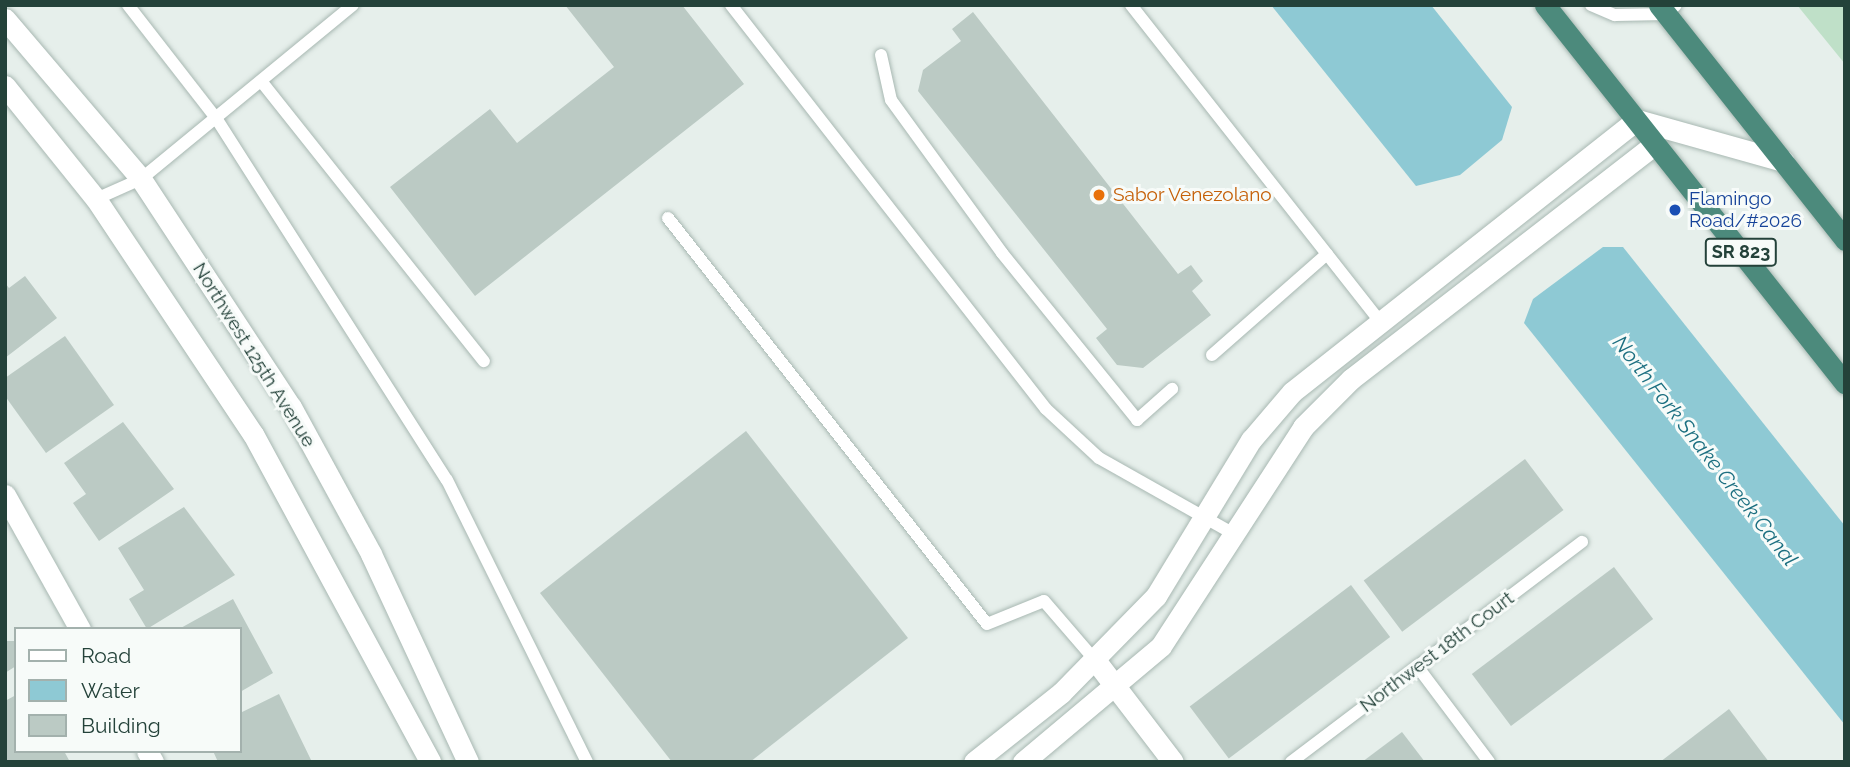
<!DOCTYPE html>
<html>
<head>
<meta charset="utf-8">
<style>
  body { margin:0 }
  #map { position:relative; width:1850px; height:767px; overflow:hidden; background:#e6efeb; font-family:Raleway,sans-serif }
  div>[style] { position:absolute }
  .green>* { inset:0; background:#bfe0c8 }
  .water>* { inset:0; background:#8ec9d4 }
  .building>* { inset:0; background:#bbcac4; transform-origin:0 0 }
  .roads { filter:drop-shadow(0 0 2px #a8b8b2) drop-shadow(0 0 2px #a8b8b2) }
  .service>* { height:12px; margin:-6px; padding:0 6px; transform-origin:6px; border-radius:6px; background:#fff }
  .minor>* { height:21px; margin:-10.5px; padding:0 10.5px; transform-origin:10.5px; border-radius:10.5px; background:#fff }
  .trunk>* { height:21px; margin:-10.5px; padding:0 10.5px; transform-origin:10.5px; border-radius:10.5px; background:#4c8a7c }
  .dots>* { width:19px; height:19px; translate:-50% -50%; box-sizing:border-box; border:4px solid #f7fbf9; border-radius:50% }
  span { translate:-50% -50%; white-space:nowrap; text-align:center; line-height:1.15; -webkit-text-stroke:6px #f7fbf9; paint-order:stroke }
  .shield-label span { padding:2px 5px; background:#f7fbf9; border:2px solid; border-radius:5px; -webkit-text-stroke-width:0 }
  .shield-label { font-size:18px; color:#24423a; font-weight:700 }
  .food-label { font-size:19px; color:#c56008 }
  .left { translate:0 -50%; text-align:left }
  .transit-label { font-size:19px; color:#164399 }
  .street-label { font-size:19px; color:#24423a }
  .water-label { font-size:21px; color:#1c6f80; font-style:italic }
  .frame { position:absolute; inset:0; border:7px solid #24423a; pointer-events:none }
  .legend { position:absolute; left:14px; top:627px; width:228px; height:126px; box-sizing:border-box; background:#f7fbf9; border:2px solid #a3b1ad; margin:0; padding:9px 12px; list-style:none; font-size:21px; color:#24423a }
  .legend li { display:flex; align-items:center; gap:14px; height:35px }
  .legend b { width:35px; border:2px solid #a3b1ad }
</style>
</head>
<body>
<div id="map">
  <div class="green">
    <div style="clip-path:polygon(1797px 5px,1845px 5px,1845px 64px)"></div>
  </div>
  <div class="water">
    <div style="clip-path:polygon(1271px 5px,1431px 5px,1512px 107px,1502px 140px,1460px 175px,1416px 186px)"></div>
    <div style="clip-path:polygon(1603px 247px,1623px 247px,1845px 526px,1845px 725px,1524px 323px,1533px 299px)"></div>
  </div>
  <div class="building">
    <div style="clip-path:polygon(565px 5px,682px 5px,744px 84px,475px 296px,390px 187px,490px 109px,517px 143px,614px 67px)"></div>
    <div style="clip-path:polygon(973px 12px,1178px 274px,1191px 265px,1203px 281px,1192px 291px,1211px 315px,1143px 368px,1117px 365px,1096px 338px,1107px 329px,918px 91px,923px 70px,961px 41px,952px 29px)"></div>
    <div style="clip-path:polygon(25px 276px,57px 318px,5px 358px,5px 283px,9px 288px)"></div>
    <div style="clip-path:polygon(65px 336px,114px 405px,46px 453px,5px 396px,5px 378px)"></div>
    <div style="clip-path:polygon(123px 422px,174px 489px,99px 541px,73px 503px,86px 494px,64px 463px)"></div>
    <div style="clip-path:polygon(746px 431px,908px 638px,750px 762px,672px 762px,540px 593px)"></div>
    <div style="left:1525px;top:459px;width:64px;height:202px;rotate:53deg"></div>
    <div style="clip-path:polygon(184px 507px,235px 575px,147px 629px,129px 599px,144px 590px,118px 548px)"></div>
    <div style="left:1614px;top:567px;width:65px;height:178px;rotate:53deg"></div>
    <div style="left:1351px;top:585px;width:65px;height:202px;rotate:53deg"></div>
    <div style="clip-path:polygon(233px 599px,273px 673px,240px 692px,240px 629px,179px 629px)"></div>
    <div style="clip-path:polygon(5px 641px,16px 641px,16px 666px,5px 673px)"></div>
    <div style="clip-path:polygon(279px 694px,312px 762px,218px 762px,213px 751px,240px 751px,240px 713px)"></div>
    <div style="clip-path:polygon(16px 695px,16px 751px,64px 751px,70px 762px,5px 762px,5px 701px)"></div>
    <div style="clip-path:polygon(1729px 709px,1769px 762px,1660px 762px)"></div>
    <div style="clip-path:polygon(1402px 732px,1425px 762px,1362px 762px)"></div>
  </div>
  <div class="roads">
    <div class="service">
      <div style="left:128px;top:5px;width:143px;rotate:52.1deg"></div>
      <div style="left:216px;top:118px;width:429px;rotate:57.5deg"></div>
      <div style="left:447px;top:480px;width:315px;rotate:63.6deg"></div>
      <div style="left:731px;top:5px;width:512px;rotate:52.06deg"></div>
      <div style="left:1046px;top:409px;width:72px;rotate:42.8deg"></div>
      <div style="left:1099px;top:458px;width:155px;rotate:29.4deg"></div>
      <div style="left:1131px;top:5px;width:400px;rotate:51.8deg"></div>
      <div style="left:1591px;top:5px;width:26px;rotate:23deg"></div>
      <div style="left:1615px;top:15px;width:51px;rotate:-1.1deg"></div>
      <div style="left:1666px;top:14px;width:13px;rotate:-42deg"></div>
      <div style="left:881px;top:55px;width:46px;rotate:77.5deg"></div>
      <div style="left:891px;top:100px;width:189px;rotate:54deg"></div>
      <div style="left:1002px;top:253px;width:215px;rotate:51deg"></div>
      <div style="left:1137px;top:420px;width:47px;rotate:-41.5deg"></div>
      <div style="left:261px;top:81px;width:358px;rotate:51.5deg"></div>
      <div style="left:96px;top:199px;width:49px;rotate:-24deg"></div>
      <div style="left:141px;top:179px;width:274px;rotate:-39.4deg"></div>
      <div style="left:668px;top:218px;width:516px;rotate:51.84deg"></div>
      <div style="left:987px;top:624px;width:61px;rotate:-22deg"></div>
      <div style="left:1044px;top:601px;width:78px;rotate:49.2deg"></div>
      <div style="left:1212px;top:355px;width:153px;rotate:-41.3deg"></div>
      <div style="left:1417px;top:666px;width:120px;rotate:53.1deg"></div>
      <div style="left:1291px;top:762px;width:365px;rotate:-37.1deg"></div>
    </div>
    <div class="minor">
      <div style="left:5px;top:19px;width:210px;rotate:49.6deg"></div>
      <div style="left:141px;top:179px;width:273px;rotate:56.7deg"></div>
      <div style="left:291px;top:407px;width:167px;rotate:61.4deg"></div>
      <div style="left:371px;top:554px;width:230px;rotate:65deg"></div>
      <div style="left:5px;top:86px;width:145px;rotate:51.2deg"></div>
      <div style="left:96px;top:199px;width:283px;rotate:56.3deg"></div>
      <div style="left:253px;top:434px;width:373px;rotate:61.6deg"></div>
      <div style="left:5px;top:495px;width:154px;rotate:60.8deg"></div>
      <div style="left:1095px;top:660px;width:128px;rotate:52.6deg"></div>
      <div style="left:147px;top:751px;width:13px;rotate:61deg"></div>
      <div style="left:974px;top:762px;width:111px;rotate:-38.4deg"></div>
      <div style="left:1061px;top:693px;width:136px;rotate:-45.6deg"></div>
      <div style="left:1156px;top:596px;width:183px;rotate:-58.7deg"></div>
      <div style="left:1251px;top:440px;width:63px;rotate:-49.5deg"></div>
      <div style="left:1292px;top:392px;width:439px;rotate:-38.3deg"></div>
      <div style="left:1637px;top:120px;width:152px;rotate:15.7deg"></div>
      <div style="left:1023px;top:762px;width:180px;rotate:-40deg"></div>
      <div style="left:1161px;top:646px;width:261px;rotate:-57deg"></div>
      <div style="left:1303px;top:427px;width:68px;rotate:-45deg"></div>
      <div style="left:1351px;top:379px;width:384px;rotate:-37.7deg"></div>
    </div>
    <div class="trunk">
      <div style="left:1545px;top:5px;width:483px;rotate:51.6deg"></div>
      <div style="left:1659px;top:5px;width:300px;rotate:51.6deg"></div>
    </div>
  </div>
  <div class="dots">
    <div style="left:1099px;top:195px;background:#e8710a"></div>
    <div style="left:1675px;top:210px;background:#1a4fb4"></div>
  </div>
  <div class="shield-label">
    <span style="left:1741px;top:252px">SR 823</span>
  </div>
  <div class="food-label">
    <span class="left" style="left:1113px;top:195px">Sabor Venezolano</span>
  </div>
  <div class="transit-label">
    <span class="left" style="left:1689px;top:210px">Flamingo<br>Road/#2026</span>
  </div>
  <div class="street-label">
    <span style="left:254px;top:355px;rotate:58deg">Northwest 125th Avenue</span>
    <span style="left:1437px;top:652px;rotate:-37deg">Northwest 18th Court</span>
  </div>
  <div class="water-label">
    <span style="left:1705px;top:451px;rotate:52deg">North Fork Snake Creek Canal</span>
  </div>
  <div class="frame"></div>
  <ul class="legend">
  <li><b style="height:9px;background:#fff"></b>Road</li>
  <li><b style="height:19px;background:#8ec9d4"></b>Water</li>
  <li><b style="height:19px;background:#bbcac4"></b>Building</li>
  </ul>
</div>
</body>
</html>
